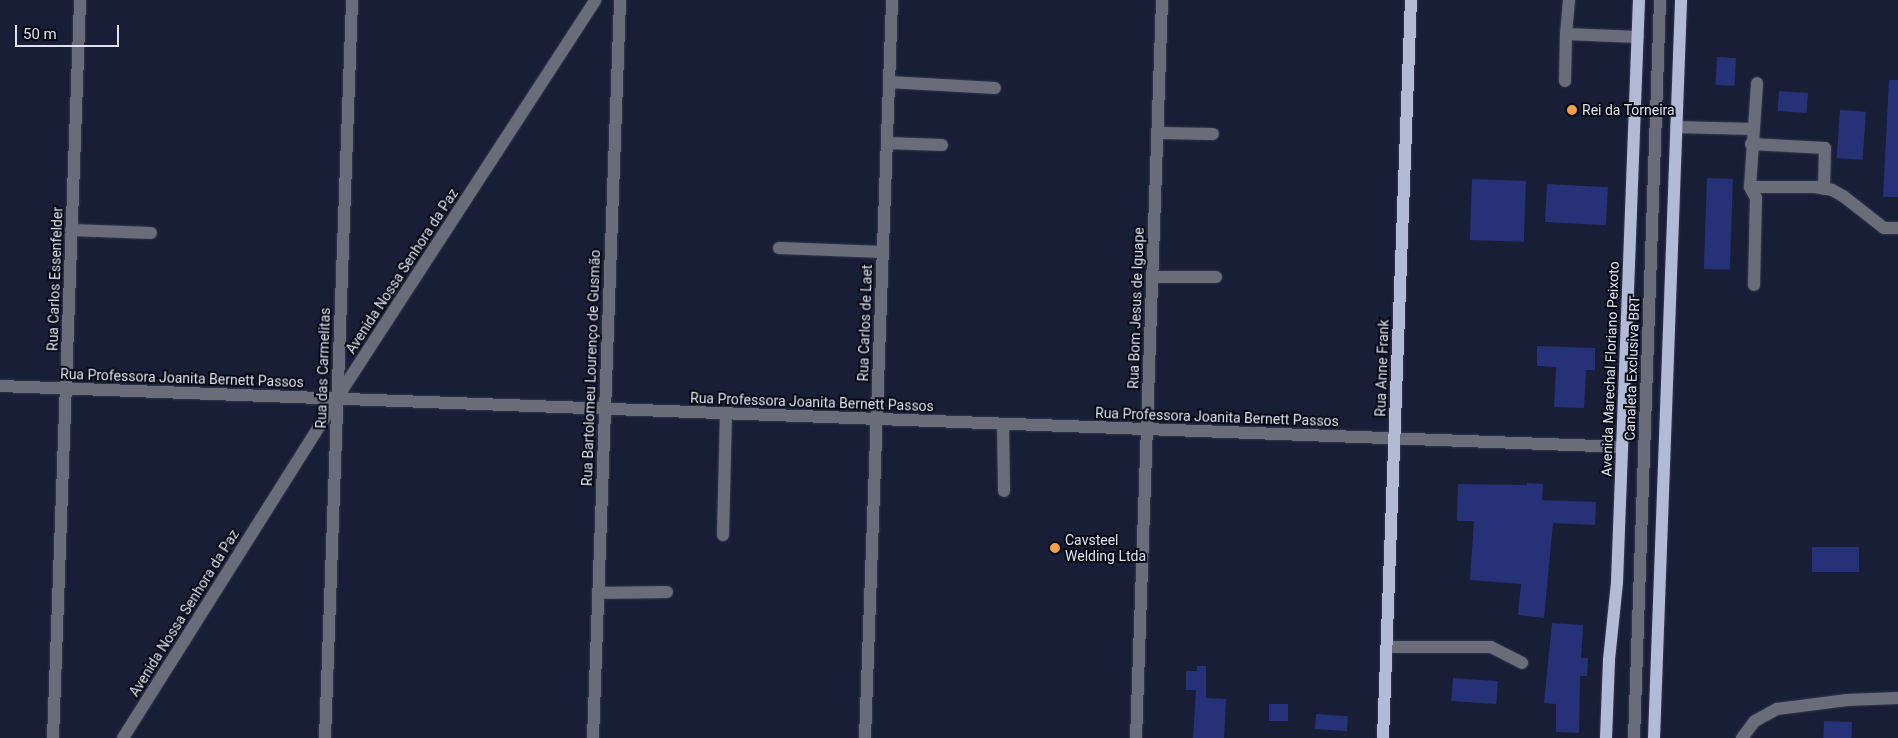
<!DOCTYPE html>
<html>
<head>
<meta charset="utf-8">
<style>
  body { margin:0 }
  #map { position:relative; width:1898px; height:738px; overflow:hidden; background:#181e36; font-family:Roboto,sans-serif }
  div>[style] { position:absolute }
  .building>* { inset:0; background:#263278; transform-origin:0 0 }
  .roads { filter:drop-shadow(0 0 1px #333950) drop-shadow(0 0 1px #333950) }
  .minor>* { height:12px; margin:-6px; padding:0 6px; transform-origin:6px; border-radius:6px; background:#696d7a }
  .major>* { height:12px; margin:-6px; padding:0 6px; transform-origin:6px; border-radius:6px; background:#b2bbd6 }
  .dots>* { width:14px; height:14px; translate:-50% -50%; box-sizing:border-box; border:2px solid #070913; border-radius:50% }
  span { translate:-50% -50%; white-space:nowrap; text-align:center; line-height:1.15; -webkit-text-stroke:4px #070913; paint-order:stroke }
  .poi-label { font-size:14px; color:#dce2f2 }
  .left { translate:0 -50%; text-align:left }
  .street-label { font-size:14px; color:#dce2f2 }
  .scale { position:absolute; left:15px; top:25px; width:104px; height:22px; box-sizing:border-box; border:2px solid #dce2f2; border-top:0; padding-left:6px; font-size:15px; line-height:18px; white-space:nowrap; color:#dce2f2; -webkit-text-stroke:4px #070913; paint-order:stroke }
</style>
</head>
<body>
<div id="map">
  <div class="building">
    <div style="left:1717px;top:57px;width:19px;height:28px;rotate:3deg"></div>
    <div style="clip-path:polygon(1889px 80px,1898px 80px,1898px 197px,1883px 197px)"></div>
    <div style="left:1779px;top:91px;width:29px;height:20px;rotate:4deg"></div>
    <div style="left:1840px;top:110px;width:26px;height:48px;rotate:4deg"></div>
    <div style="left:1707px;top:178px;width:26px;height:91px;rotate:2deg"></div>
    <div style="left:1472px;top:179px;width:54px;height:61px;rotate:2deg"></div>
    <div style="left:1547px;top:184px;width:61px;height:38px;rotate:3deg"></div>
    <div style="clip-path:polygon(1537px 346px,1595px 348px,1595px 370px,1586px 370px,1584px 408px,1554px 407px,1556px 367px,1537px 366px)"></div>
    <div style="clip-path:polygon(1527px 483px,1543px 484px,1542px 500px,1596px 502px,1595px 525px,1553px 523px,1544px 618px,1518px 615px,1521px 584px,1470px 580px,1474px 521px,1457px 521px,1458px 484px,1527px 485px)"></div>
    <div style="left:1812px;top:547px;width:47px;height:25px"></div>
    <div style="clip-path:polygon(1552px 623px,1583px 625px,1581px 658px,1588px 658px,1587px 676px,1580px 676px,1579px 733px,1556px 732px,1556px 704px,1544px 703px)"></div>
    <div style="clip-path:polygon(1197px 666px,1206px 666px,1206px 698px,1226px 699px,1224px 738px,1193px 738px,1196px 690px,1186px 690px,1186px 671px,1197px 671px)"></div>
    <div style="left:1453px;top:678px;width:45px;height:23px;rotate:4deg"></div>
    <div style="left:1269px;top:704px;width:19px;height:17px"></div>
    <div style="left:1316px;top:714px;width:32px;height:15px;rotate:4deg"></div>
    <div style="left:1824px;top:721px;width:28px;height:17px;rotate:2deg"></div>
  </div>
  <div class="roads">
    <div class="minor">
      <div style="left:1569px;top:0;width:34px;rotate:95deg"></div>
      <div style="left:1566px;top:34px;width:72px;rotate:2.4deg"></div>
      <div style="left:1565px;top:81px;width:47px;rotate:-88.8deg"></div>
      <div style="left:889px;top:82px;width:106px;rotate:3.2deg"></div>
      <div style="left:1676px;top:127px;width:77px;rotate:1.5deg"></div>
      <div style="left:1158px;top:133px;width:55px;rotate:1deg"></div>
      <div style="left:887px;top:143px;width:55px;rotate:2.1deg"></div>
      <div style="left:1751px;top:144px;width:74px;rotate:3.1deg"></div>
      <div style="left:1825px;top:148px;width:41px;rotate:91.4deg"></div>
      <div style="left:1750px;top:187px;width:65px"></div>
      <div style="left:1815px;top:187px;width:17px;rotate:10deg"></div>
      <div style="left:1832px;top:190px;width:13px;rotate:29deg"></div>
      <div style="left:1843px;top:196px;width:52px;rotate:38deg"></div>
      <div style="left:1884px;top:228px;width:14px"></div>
      <div style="left:71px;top:230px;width:80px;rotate:2.1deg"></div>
      <div style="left:779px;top:248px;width:104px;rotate:2.2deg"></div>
      <div style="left:1152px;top:277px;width:64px"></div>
      <div style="left:1754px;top:285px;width:87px;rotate:-88.7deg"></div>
      <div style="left:1756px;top:198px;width:13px;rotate:-119deg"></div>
      <div style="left:1750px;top:187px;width:104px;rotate:-86.1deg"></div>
      <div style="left:0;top:386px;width:1623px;rotate:2.15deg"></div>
      <div style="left:1003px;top:424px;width:67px;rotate:89.1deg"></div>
      <div style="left:723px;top:535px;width:122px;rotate:-88.6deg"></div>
      <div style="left:598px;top:593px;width:69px;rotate:-0.8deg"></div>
      <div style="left:1387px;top:647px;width:104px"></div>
      <div style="left:1491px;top:647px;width:35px;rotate:27deg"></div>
      <div style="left:53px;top:738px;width:738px;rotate:-87.9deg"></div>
      <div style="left:123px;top:738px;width:402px;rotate:-57.8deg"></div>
      <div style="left:337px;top:398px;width:474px;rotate:-57deg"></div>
      <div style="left:325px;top:738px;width:738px;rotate:-87.9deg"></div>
      <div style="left:593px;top:738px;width:738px;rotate:-87.9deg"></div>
      <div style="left:865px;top:738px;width:738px;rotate:-87.9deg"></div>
      <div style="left:1136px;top:738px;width:738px;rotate:-87.98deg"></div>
      <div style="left:1634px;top:738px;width:738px;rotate:-87.98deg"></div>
      <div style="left:1742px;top:738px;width:21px;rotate:-53deg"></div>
      <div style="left:1755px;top:721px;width:25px;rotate:-29deg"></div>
      <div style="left:1777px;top:709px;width:71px;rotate:-7.3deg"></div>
      <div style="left:1847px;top:700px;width:51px;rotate:-2.2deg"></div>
    </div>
    <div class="major">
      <div style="left:1383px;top:738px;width:739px;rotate:-87.83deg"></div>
      <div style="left:1606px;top:738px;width:78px;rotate:-87.8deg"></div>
      <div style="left:1609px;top:660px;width:78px;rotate:-84.1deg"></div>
      <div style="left:1617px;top:582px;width:582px;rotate:-87.84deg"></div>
      <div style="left:1654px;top:738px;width:738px;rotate:-87.9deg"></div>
    </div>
  </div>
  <div class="dots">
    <div style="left:1572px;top:110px;background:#f9a04c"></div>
    <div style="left:1055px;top:548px;background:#f9a04c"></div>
  </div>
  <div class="poi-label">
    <span class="left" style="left:1582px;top:110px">Rei da Torneira</span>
    <span class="left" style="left:1065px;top:548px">Cavsteel<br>Welding Ltda</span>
  </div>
  <div class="street-label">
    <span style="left:402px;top:271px;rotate:-57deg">Avenida Nossa Senhora da Paz</span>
    <span style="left:55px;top:279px;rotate:-88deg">Rua Carlos Essenfelder</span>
    <span style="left:1136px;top:308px;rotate:-88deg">Rua Bom Jesus de Iguape</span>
    <span style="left:865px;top:323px;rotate:-88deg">Rua Carlos de Laet</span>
    <span style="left:323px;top:368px;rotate:-88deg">Rua das Carmelitas</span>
    <span style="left:591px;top:368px;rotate:-88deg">Rua Bartolomeu Lourenço de Gusmão</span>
    <span style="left:1382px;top:368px;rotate:-88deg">Rua Anne Frank</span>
    <span style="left:1632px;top:368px;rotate:-88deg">Canaleta Exclusiva BRT</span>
    <span style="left:1610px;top:369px;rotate:-88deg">Avenida Marechal Floriano Peixoto</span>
    <span style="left:182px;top:378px;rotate:2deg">Rua Professora Joanita Bernett Passos</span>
    <span style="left:812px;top:402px;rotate:2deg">Rua Professora Joanita Bernett Passos</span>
    <span style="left:1217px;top:417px;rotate:2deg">Rua Professora Joanita Bernett Passos</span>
    <span style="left:184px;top:613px;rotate:-58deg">Avenida Nossa Senhora da Paz</span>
  </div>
  <div class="scale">50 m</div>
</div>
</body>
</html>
